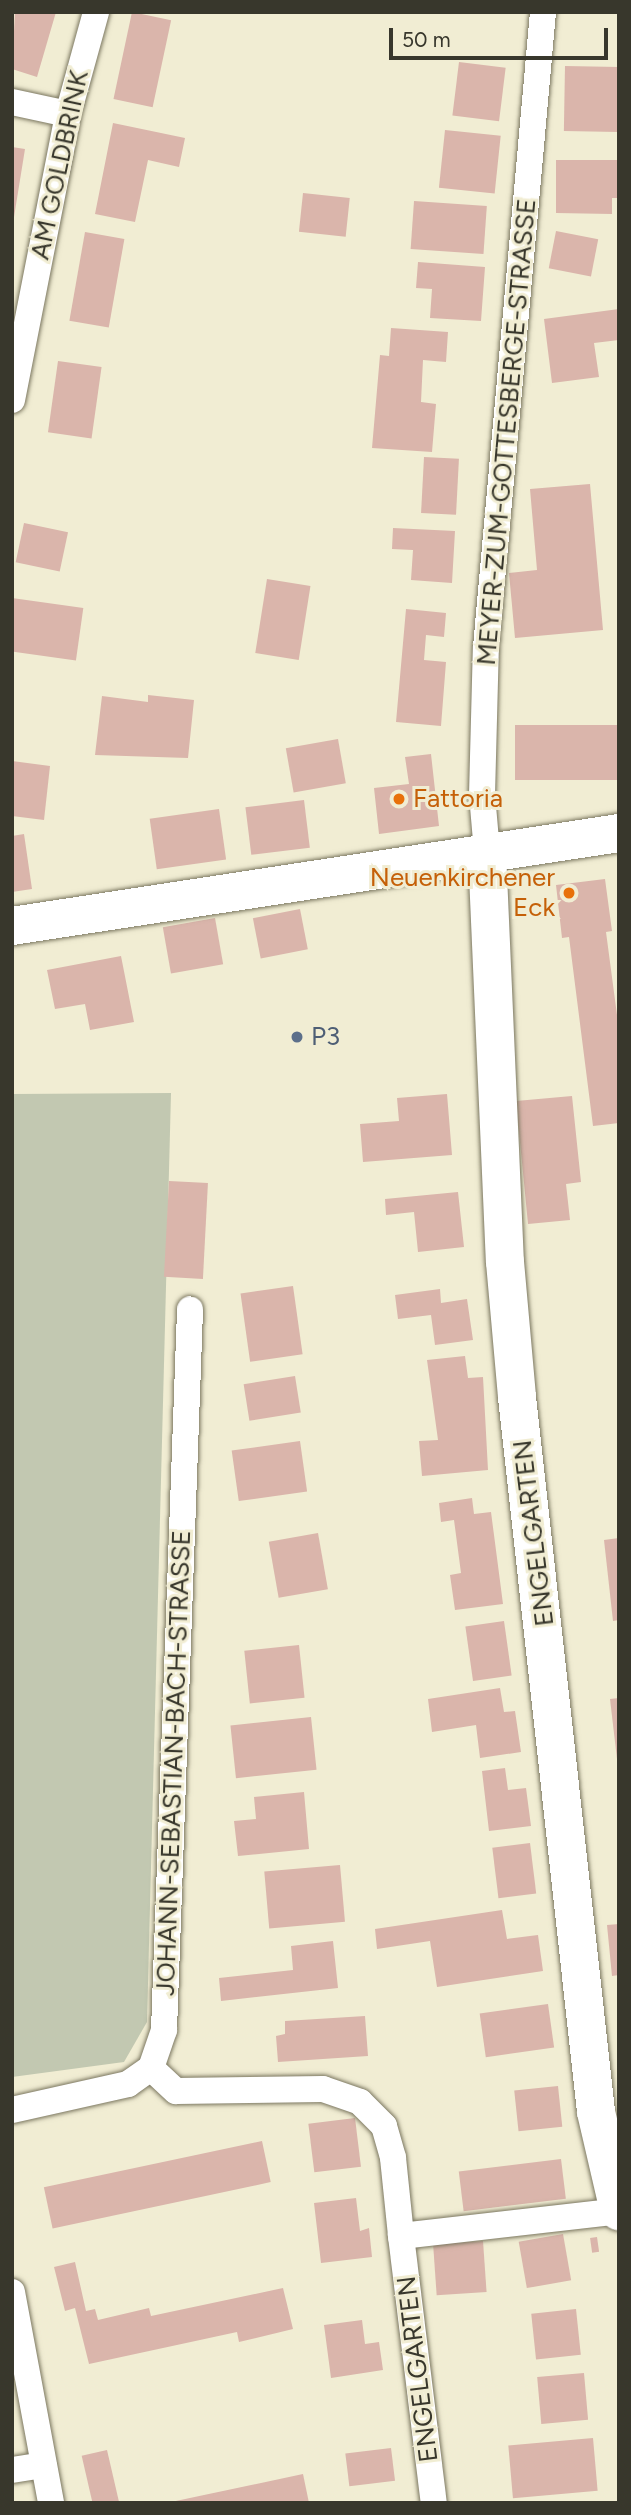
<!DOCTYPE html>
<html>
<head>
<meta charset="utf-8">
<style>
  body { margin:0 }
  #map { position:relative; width:631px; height:2515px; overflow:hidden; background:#f1edd3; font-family:Figtree,sans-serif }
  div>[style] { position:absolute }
  .green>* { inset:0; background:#c2c8b1 }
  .building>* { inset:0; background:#dab5ab; transform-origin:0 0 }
  .roads { filter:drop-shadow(0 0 2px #7b7760) drop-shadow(0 0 2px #7b7760) }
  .street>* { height:26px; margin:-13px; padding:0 13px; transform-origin:13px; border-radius:13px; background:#fff }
  .secondary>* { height:38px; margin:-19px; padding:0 19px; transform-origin:19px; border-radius:19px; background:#fff }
  .dots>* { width:19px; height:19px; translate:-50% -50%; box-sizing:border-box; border:4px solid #f1edd3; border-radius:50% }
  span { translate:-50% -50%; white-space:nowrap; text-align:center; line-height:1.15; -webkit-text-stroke:6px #f1edd3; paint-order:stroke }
  .street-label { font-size:26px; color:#38372c }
  .food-label { font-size:26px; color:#c56008 }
  .left { translate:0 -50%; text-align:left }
  .right { translate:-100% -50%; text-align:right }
  .service-label { font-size:26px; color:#4e5e75 }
  .frame { position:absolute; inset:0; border:14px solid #38372c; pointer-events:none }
  .scale { position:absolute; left:389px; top:28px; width:219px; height:32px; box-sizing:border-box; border:4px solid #38372c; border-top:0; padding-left:9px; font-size:21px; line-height:24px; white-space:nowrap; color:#38372c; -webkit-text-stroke:5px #f1edd3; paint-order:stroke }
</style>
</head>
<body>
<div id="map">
  <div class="green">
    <div style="clip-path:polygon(171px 1093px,147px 2022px,124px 2062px,12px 2077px,12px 1094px)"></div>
  </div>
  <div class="building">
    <div style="clip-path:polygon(15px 12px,56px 12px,37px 77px,12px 69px)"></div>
    <div style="left:132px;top:12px;width:40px;height:89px;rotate:12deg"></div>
    <div style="left:459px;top:62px;width:47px;height:54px;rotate:7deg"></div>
    <div style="left:565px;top:66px;width:54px;height:65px;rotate:1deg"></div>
    <div style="clip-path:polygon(113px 123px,185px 138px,179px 167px,148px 160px,135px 222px,95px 214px)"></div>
    <div style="left:445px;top:130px;width:56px;height:58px;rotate:6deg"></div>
    <div style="clip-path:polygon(12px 147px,25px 149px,14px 217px,12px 217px)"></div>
    <div style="clip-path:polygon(556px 160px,619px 160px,619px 198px,612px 198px,612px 214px,556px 213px)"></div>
    <div style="left:303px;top:193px;width:47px;height:39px;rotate:6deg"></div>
    <div style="left:414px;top:201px;width:73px;height:48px;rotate:4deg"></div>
    <div style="left:556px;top:231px;width:43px;height:38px;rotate:11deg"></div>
    <div style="left:85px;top:232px;width:40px;height:90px;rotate:10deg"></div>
    <div style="clip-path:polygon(418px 262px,485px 267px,481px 321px,430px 318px,432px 289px,416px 288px)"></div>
    <div style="clip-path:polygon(619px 309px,619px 340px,594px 343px,599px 377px,552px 383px,544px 319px)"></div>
    <div style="clip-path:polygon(391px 328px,448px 332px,446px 362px,423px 360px,421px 402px,436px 404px,432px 452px,372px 448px,380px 355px,389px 356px)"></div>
    <div style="left:58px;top:361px;width:44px;height:72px;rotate:8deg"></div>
    <div style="left:424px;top:457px;width:35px;height:56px;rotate:3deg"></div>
    <div style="clip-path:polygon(590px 484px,603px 630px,515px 638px,509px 573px,537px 570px,530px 489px)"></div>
    <div style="left:24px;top:523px;width:45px;height:40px;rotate:12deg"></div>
    <div style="clip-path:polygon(393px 528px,455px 531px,452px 583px,411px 580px,413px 550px,392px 549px)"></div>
    <div style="left:267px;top:579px;width:44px;height:75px;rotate:9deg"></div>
    <div style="left:12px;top:598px;width:72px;height:53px;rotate:8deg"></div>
    <div style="clip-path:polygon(406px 609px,446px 613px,444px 637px,426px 635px,424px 660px,446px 662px,441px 726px,396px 722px)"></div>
    <div style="clip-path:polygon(148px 695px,194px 700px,188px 758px,95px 755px,102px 696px,148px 702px)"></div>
    <div style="left:619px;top:725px;width:55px;height:104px;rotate:90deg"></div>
    <div style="left:338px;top:739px;width:45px;height:53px;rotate:80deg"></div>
    <div style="clip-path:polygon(431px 754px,439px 826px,379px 834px,374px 788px,409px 784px,405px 757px)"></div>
    <div style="clip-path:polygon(12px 761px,50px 766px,44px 820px,12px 816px)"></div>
    <div style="left:304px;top:800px;width:48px;height:59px;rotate:83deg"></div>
    <div style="left:219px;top:809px;width:51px;height:70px;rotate:82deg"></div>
    <div style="clip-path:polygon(24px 834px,32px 889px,12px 892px,12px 836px)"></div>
    <div style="clip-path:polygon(605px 879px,612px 931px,606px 932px,619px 1030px,619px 1123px,593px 1126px,569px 937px,562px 938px,556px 885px)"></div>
    <div style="left:300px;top:909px;width:41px;height:48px;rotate:79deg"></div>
    <div style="left:215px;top:918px;width:47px;height:53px;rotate:80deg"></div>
    <div style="clip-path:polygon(121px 956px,134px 1022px,90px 1030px,85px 1004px,55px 1009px,47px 970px)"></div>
    <div style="clip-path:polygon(447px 1094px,452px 1155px,363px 1162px,360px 1124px,399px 1121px,397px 1098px)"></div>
    <div style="clip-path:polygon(572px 1096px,581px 1182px,566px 1184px,570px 1220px,528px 1224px,516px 1101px)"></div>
    <div style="left:169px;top:1181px;width:39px;height:96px;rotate:3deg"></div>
    <div style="clip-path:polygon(458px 1192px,464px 1247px,418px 1252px,414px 1212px,386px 1215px,385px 1199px)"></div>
    <div style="left:293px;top:1286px;width:69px;height:53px;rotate:82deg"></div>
    <div style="clip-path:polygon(440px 1289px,441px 1303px,467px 1299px,473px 1340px,435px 1345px,431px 1315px,398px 1319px,395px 1295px)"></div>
    <div style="clip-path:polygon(465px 1356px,468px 1378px,483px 1377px,488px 1470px,422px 1476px,419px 1441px,438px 1440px,427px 1360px)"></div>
    <div style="left:295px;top:1376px;width:37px;height:52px;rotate:81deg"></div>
    <div style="left:300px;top:1441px;width:51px;height:69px;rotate:82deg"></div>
    <div style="clip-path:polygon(472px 1498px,474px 1514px,491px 1512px,503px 1604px,455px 1610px,450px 1575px,461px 1573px,454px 1520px,441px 1522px,439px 1503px)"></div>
    <div style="left:318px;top:1533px;width:57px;height:50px;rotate:80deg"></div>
    <div style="clip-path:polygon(619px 1538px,619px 1620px,613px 1621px,604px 1540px)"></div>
    <div style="left:504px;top:1621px;width:55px;height:39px;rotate:82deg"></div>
    <div style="left:299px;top:1645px;width:53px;height:55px;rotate:84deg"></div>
    <div style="clip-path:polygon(500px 1688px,504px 1712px,515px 1711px,521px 1752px,480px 1758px,476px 1725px,432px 1732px,428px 1699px)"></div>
    <div style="clip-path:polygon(619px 1698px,619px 1758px,617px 1759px,610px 1699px)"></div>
    <div style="left:311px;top:1717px;width:53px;height:81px;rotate:84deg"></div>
    <div style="clip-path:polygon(505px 1768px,508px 1790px,526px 1788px,531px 1826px,489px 1831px,482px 1771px)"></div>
    <div style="clip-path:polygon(304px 1792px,309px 1849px,238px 1856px,234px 1821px,256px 1819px,254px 1797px)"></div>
    <div style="left:530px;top:1843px;width:51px;height:38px;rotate:83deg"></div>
    <div style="left:340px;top:1865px;width:57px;height:76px;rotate:85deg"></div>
    <div style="clip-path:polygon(502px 1910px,507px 1939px,538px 1935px,543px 1971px,437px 1987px,430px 1941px,377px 1949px,375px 1929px)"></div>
    <div style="clip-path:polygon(619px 1924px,619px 1975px,612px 1976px,607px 1925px)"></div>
    <div style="clip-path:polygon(333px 1941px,338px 1988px,221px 2001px,219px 1978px,293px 1970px,291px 1946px)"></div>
    <div style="left:548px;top:2004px;width:44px;height:69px;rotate:82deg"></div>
    <div style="clip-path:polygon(365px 2016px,368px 2056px,278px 2062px,276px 2036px,285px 2034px,285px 2021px)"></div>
    <div style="left:558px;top:2086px;width:41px;height:44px;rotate:84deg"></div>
    <div style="left:355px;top:2118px;width:49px;height:47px;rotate:83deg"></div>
    <div style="left:262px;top:2141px;width:42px;height:223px;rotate:78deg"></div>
    <div style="left:561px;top:2159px;width:40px;height:103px;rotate:83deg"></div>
    <div style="clip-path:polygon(356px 2198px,360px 2231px,369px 2228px,372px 2257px,321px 2263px,314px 2203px)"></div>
    <div style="left:563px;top:2234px;width:47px;height:45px;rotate:80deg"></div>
    <div style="left:597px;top:2237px;width:15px;height:7px;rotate:82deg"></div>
    <div style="left:483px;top:2241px;width:51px;height:50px;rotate:86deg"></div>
    <div style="clip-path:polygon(75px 2262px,86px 2311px,95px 2309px,98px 2320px,149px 2308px,151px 2316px,283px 2288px,293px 2329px,239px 2342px,237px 2332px,89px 2364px,75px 2308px,65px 2311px,54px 2267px)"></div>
    <div style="left:576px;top:2309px;width:46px;height:45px;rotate:84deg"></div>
    <div style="clip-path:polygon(362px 2320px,365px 2344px,379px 2342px,383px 2370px,331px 2378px,324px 2325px)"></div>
    <div style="left:584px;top:2373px;width:47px;height:47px;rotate:85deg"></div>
    <div style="left:593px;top:2438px;width:53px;height:85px;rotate:85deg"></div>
    <div style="left:391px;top:2448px;width:33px;height:46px;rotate:83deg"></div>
    <div style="left:107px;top:2450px;width:54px;height:26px;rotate:77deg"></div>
    <div style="clip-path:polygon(303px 2474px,309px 2503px,171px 2503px,171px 2502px)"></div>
  </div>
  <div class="roads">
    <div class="street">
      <div style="left:12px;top:102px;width:57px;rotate:12.1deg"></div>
      <div style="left:12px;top:400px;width:291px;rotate:-78.9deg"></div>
      <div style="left:68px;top:114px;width:106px;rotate:-74.6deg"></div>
      <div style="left:487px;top:852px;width:57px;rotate:-95deg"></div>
      <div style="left:482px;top:795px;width:148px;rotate:-88.5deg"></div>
      <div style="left:486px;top:647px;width:638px;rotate:-84.87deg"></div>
      <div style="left:151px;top:2068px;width:34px;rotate:43deg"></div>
      <div style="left:176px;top:2091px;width:147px;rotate:-0.8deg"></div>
      <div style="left:323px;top:2089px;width:39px;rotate:19deg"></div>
      <div style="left:360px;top:2102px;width:34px;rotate:45deg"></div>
      <div style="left:384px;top:2126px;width:33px;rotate:74deg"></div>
      <div style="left:393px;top:2158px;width:78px;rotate:84.1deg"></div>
      <div style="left:401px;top:2236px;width:219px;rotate:-6.5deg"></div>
      <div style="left:12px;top:2110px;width:119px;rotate:-12.6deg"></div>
      <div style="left:128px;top:2084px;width:28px;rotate:-35deg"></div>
      <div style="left:151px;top:2068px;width:40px;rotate:-71.1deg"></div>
      <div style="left:164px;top:2030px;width:721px;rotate:-87.93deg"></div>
      <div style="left:401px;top:2236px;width:269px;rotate:83deg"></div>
      <div style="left:12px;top:2292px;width:215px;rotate:79.5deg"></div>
      <div style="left:12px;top:2470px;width:32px;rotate:-9deg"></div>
    </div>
    <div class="secondary">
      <div style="left:487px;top:852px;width:410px;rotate:87.5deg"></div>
      <div style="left:505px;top:1262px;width:136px;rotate:84.9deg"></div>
      <div style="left:517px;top:1397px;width:719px;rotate:83.69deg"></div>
      <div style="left:596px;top:2112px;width:102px;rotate:76.9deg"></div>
      <div style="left:12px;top:926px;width:614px;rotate:-8.71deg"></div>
    </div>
  </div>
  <div class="dots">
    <div style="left:399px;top:799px;background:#e8710a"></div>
    <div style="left:569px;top:893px;background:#e8710a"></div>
    <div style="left:297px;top:1037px;background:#5c6f8a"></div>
  </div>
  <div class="street-label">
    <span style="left:60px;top:165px;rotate:-78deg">AM GOLDBRINK</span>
    <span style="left:507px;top:432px;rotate:-85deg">MEYER-ZUM-GOTTESBERGE-STRASSE</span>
    <span style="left:534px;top:1533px;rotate:-97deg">ENGELGARTEN</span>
    <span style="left:174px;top:1763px;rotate:-88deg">JOHANN-SEBASTIAN-BACH-STRASSE</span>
    <span style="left:418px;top:2369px;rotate:-97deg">ENGELGARTEN</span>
  </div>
  <div class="food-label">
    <span class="left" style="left:413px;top:799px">Fattoria</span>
    <span class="right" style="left:555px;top:893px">Neuenkirchener<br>Eck</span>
  </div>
  <div class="service-label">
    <span class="left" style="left:311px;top:1037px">P3</span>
  </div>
  <div class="frame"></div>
  <div class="scale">50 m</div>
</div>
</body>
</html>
